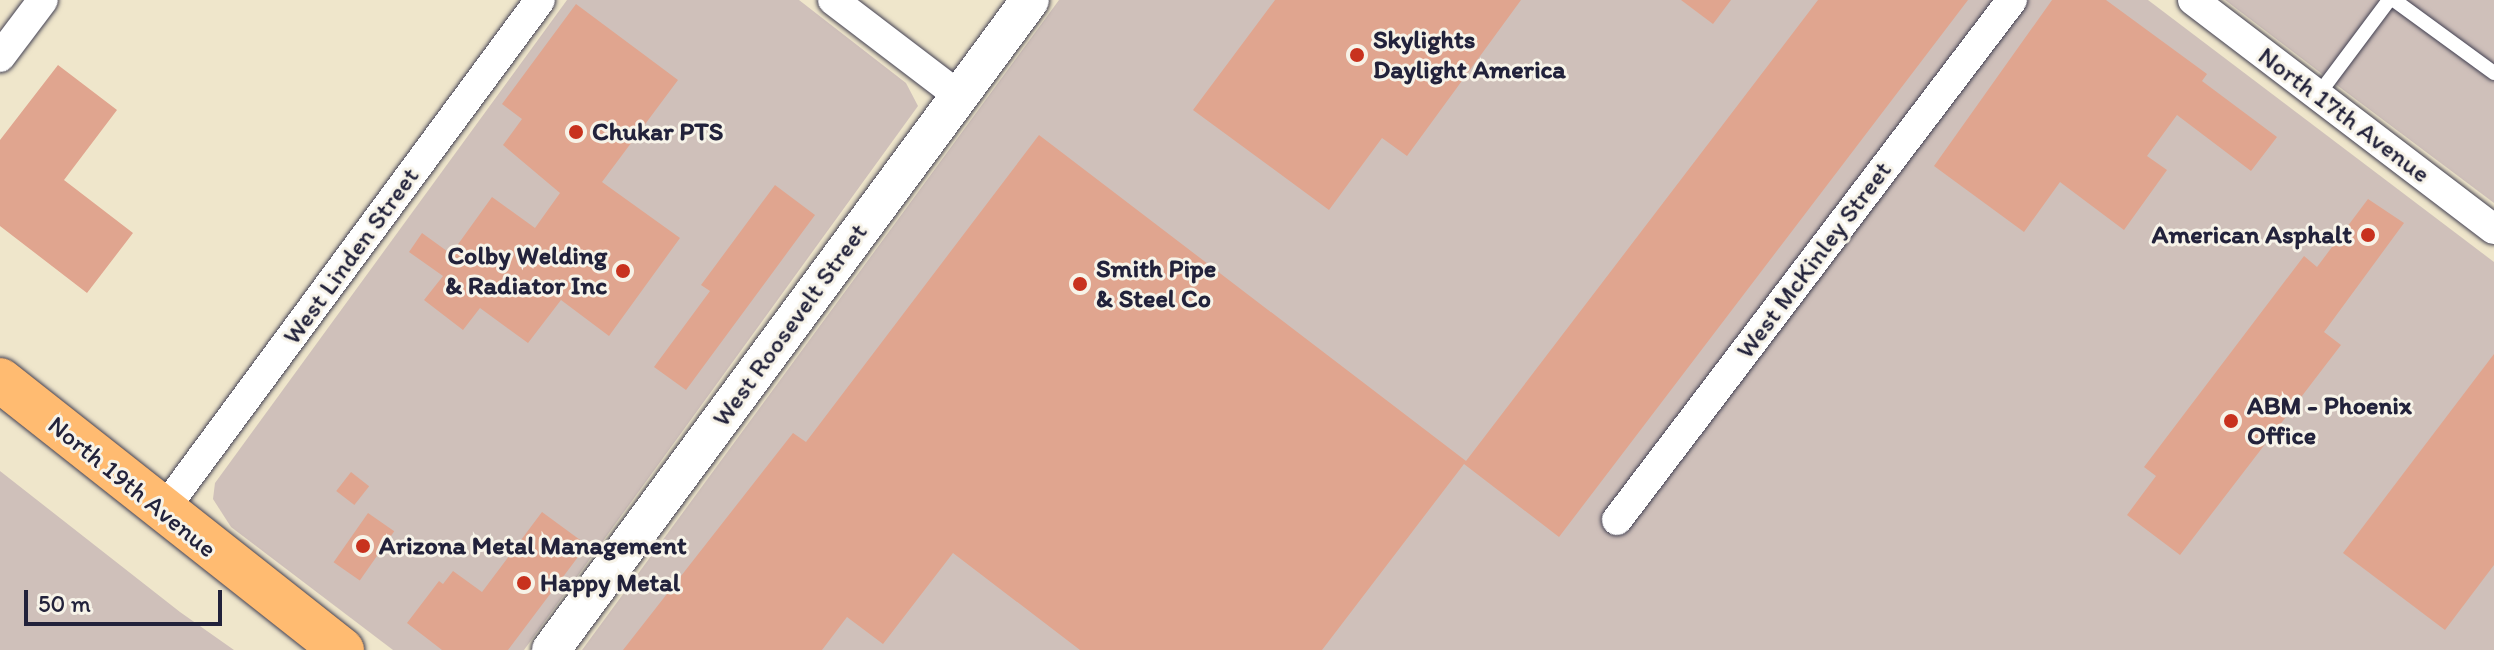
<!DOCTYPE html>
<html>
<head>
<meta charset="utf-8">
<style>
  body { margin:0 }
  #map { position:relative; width:2494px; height:650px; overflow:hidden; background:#efe6cb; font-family:Itim,sans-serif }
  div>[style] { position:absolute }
  .industrial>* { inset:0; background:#cfc0ba }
  .building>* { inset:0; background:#e0a58f; transform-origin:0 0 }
  .roads { filter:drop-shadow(0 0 2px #413f51) drop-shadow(0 0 2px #413f51) }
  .service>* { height:14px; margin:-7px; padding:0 7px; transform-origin:7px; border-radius:7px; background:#fff }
  .minor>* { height:30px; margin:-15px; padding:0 15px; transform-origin:15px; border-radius:15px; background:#fff }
  .tertiary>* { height:38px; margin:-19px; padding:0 19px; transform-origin:19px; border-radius:19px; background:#fff }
  .primary>* { height:44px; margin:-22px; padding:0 22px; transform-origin:22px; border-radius:22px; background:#ffbb71 }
  .dots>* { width:22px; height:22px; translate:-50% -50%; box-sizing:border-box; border:4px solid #f7f3e8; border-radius:50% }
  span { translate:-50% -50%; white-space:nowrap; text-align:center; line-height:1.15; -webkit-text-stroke:6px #f7f3e8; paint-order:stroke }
  .poi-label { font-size:26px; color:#22223b; font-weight:700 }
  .left { translate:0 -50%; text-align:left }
  .right { translate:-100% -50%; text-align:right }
  .street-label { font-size:26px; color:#22223b }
  .scale { position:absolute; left:24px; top:590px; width:198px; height:36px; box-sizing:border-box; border:4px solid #22223b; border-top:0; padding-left:10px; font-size:24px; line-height:28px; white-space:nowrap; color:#22223b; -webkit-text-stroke:6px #f7f3e8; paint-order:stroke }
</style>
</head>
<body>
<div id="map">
  <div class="industrial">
    <div style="clip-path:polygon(567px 0,799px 0,906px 83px,918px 106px,524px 650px,393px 650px,231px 527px,213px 499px,215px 483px)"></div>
    <div style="clip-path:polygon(1059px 0,2148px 0,2494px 262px,2494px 650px,582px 650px)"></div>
    <div style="clip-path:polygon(2225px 0,2494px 0,2494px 203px,2330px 80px)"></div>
    <div style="clip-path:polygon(0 471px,180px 612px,234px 650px,0 650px)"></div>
  </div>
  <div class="building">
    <div style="clip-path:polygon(1275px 0,1521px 0,1407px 156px,1382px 138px,1329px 210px,1193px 110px)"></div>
    <div style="clip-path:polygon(1681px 0,1731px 0,1713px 24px)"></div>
    <div style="clip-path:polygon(1818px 0,1968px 0,1559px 537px,1464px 464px,1322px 650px,1080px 650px,953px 553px,883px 644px,847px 617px,822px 650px,623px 650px,793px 433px,806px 442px,1039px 135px,1466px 461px)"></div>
    <div style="clip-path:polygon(2052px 0,2106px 0,2207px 74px,2202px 81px,2277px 137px,2251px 171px,2177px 115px,2147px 156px,2167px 170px,2124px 230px,2060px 182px,2024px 232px,1934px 166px)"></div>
    <div style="clip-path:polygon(576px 4px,678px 80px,602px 182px,680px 238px,609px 336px,561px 300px,528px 343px,480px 308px,463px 330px,424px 300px,443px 276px,409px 252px,422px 233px,451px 254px,492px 197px,535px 228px,560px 193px,503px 145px,522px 119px,502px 104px)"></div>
    <div style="clip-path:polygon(58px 65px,117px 110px,64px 180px,133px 233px,87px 293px,0 226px,0 140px)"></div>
    <div style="clip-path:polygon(775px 185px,815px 215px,686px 390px,654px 367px,710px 291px,701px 285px)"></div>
    <div style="clip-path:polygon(2368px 199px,2404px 223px,2324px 332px,2341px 345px,2180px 555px,2127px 515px,2156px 476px,2144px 467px,2304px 256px,2317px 267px)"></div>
    <div style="clip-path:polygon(2494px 354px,2494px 565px,2445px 630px,2343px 553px)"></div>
    <div style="left:351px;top:472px;width:23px;height:24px;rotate:38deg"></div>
    <div style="clip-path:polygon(542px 512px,587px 545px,508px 650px,442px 650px,407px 623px,439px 581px,443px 584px,453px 571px,482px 592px)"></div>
    <div style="left:368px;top:513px;width:32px;height:60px;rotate:35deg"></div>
  </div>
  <div class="roads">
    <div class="service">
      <div style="left:2394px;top:0;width:124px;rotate:36.1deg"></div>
      <div style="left:2318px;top:95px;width:119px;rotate:-53.2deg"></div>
    </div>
    <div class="minor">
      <div style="left:833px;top:0;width:158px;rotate:37.3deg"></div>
      <div style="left:2193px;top:0;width:378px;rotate:37.3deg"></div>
      <div style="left:0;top:57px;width:71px;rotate:-53deg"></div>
      <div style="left:162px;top:512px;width:636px;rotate:-53.56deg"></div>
      <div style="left:1617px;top:520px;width:653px;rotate:-52.78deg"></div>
    </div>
    <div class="tertiary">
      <div style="left:551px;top:650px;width:807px;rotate:-53.61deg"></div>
    </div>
    <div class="primary">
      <div style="left:0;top:380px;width:436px;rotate:38.3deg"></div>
    </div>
  </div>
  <div class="dots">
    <div style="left:1357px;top:55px;background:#c8321e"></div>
    <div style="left:576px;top:132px;background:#c8321e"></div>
    <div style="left:2368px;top:235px;background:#c8321e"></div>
    <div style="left:623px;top:271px;background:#c8321e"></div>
    <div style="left:1080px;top:284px;background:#c8321e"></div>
    <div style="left:2231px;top:421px;background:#c8321e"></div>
    <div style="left:363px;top:546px;background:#c8321e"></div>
    <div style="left:524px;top:583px;background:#c8321e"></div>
  </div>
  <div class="poi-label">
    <span class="left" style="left:1373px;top:55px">Skylights<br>Daylight America</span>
    <span class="left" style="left:592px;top:132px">Chukar PTS</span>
    <span class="right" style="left:2352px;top:235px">American Asphalt</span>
    <span class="right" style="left:607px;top:271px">Colby Welding<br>&amp; Radiator Inc</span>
    <span class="left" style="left:1096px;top:284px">Smith Pipe<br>&amp; Steel Co</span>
    <span class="left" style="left:2247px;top:421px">ABM - Phoenix<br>Office</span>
    <span class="left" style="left:379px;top:546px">Arizona Metal Management</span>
    <span class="left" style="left:540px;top:583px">Happy Metal</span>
  </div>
  <div class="street-label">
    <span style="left:2344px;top:115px;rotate:37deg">North 17th Avenue</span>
    <span style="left:351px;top:256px;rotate:-54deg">West Linden Street</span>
    <span style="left:1814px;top:260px;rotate:-53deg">West McKinley Street</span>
    <span style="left:790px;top:325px;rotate:-54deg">West Roosevelt Street</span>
    <span style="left:132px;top:487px;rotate:39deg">North 19th Avenue</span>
  </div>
  <div class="scale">50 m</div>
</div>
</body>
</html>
